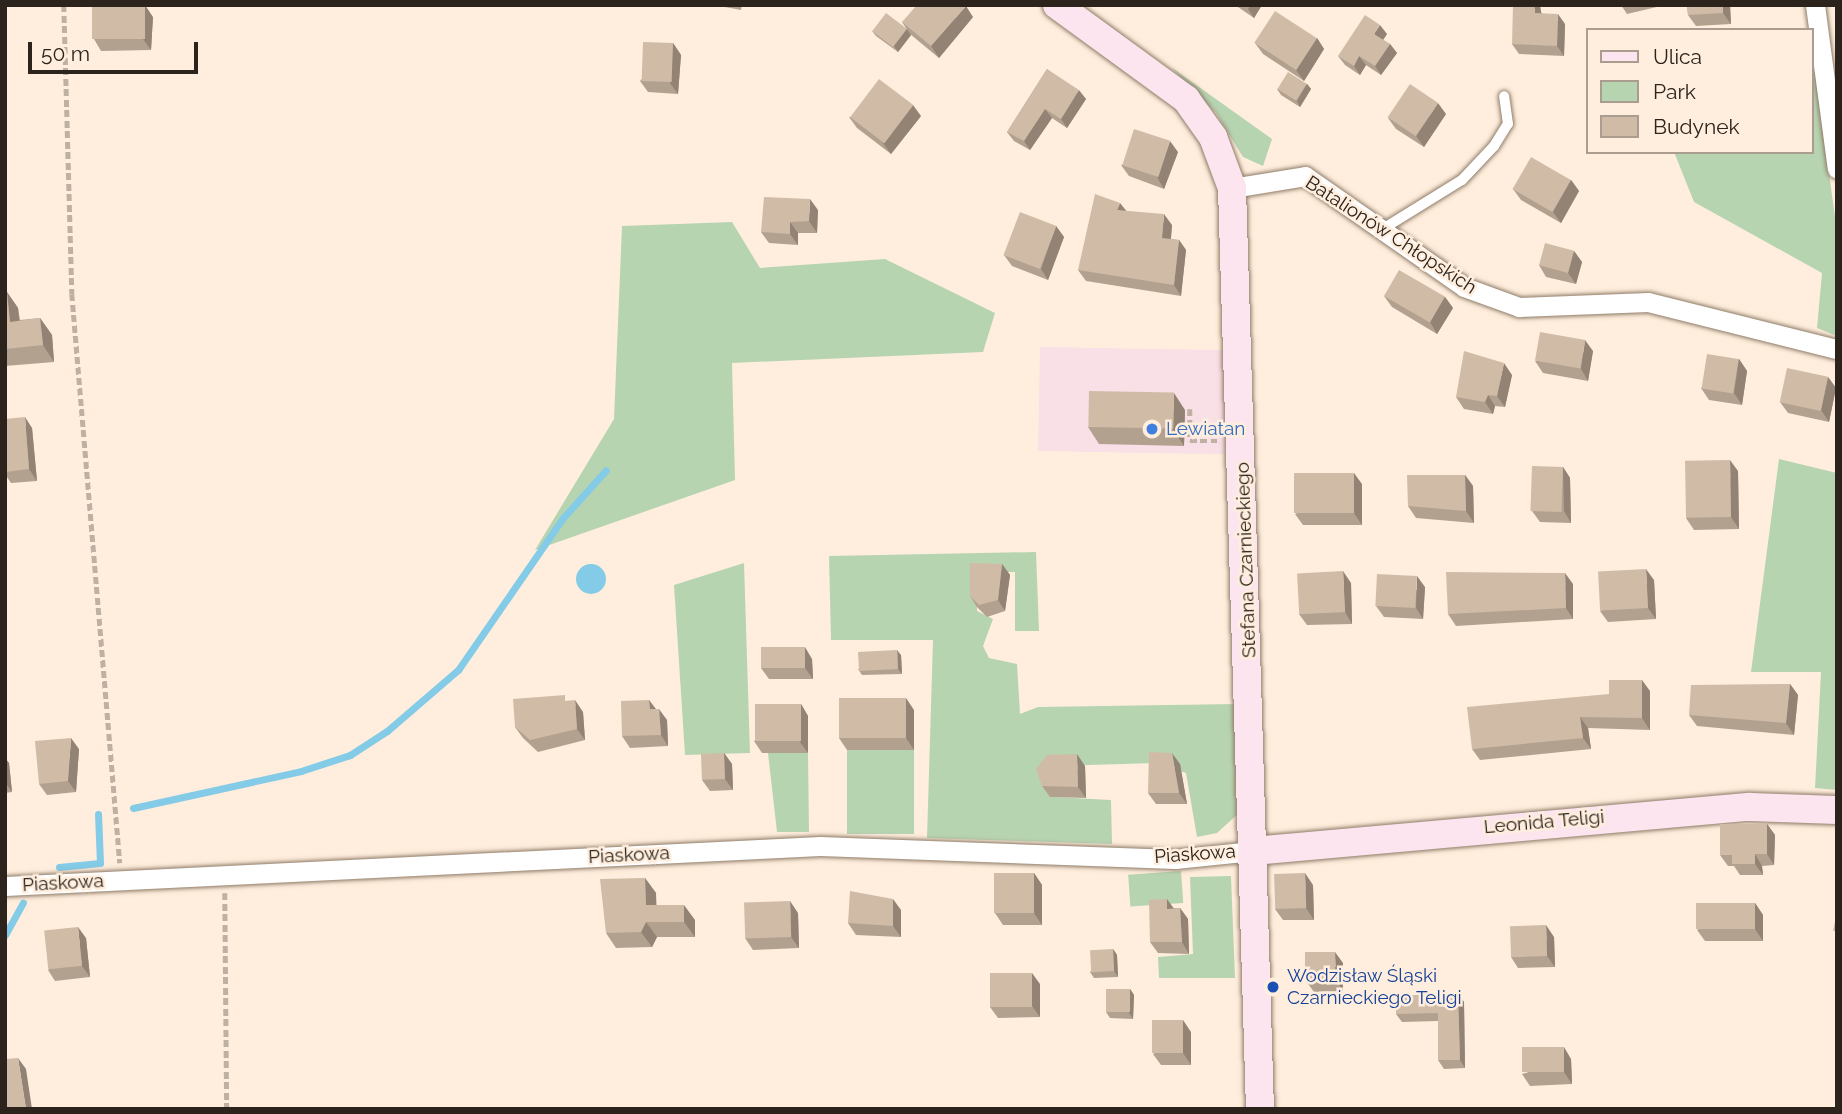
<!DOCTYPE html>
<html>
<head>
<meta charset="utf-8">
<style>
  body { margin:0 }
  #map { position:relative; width:1842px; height:1114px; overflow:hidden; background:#fed; font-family:Raleway,sans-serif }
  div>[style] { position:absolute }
  .commercial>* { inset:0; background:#f9dfe6; transform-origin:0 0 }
  .green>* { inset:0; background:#b7d4b1; transform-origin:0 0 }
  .water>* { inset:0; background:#83cbe6 }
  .round { border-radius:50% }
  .stream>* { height:7px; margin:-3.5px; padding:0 3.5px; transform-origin:3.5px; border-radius:3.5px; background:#83cbe6 }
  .path>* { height:4.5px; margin-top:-2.25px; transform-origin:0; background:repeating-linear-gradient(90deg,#beb0a2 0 7px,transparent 0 10.5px) }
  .roads { filter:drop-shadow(0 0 2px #8f7c69) drop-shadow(0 0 2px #8f7c69) }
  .lane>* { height:10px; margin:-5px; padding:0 5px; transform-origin:5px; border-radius:5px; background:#fff }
  .street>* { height:19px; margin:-9.5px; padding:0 9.5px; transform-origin:9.5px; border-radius:9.5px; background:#fff }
  .secondary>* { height:28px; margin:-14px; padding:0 14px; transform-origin:14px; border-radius:14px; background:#fce5ee }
  .wall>* { inset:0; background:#b3a190 }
  .shaded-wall>* { inset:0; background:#928375 }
  .building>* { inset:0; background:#d0bba7; transform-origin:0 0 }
  .dots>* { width:19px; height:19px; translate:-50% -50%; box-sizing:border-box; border:4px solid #fed; border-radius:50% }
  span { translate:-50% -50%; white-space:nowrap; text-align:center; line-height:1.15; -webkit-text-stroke:5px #fed; paint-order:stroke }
  .street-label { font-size:19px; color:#2b231c }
  .shop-label { font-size:19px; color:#366cbe }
  .left { translate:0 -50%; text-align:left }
  .transit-label { font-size:19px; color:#164399 }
  .frame { position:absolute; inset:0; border:7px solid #2b231c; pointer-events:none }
  .legend { position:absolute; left:1586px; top:28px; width:228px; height:126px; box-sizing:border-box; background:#fed; border:2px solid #aa9d90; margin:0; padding:9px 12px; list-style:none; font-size:21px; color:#2b231c }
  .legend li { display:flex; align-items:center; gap:14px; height:35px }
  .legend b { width:35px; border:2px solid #aa9d90 }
  .scale { position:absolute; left:28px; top:42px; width:170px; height:32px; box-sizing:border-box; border:4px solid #2b231c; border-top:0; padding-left:9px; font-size:21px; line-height:24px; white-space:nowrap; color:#2b231c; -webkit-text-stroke:5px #fed; paint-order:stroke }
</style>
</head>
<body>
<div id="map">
  <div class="commercial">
    <div style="left:1040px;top:347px;width:187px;height:104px;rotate:1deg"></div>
  </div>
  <div class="green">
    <div style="clip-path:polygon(1814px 65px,1837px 231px,1837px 336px,1817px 328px,1822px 273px,1694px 202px,1674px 152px,1812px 152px)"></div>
    <div style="clip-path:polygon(1171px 67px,1272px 139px,1263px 166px,1243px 157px,1216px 113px)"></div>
    <div style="clip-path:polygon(732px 222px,760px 268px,885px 259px,995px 313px,983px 352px,732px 363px,735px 480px,535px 550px,614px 419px,622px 226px)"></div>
    <div style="clip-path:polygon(1779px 459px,1837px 473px,1837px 790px,1815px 788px,1821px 672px,1751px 672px)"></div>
    <div style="clip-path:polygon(1036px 552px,1039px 631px,1015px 631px,1015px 572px,977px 572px,977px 611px,993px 619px,983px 646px,989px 658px,1017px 664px,1020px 714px,1038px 707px,1236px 704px,1239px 813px,1217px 833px,1197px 837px,1186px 773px,1156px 763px,1055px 766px,1054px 797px,1111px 800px,1112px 844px,927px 838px,933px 640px,831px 640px,829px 556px)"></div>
    <div style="clip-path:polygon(744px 563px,750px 753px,685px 755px,674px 585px)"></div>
    <div style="left:847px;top:750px;width:67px;height:84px"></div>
    <div style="clip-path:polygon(768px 753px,808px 753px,809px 832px,777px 832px)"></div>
    <div style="left:1181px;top:871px;width:32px;height:53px;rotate:86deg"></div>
    <div style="clip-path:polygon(1231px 876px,1235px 978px,1159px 978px,1158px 957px,1193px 954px,1190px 877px)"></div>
  </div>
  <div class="water">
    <div class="round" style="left:576px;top:564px;width:30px;height:30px"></div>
  </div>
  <div class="stream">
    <div style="left:133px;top:808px;width:172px;rotate:-12.4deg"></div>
    <div style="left:301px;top:771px;width:52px;rotate:-18.1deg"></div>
    <div style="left:350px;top:755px;width:44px;rotate:-33deg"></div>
    <div style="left:387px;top:731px;width:94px;rotate:-40.7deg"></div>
    <div style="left:458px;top:670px;width:185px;rotate:-55.4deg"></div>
    <div style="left:563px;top:518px;width:64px;rotate:-48.1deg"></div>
    <div style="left:59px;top:867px;width:41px;rotate:-5.6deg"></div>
    <div style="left:100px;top:863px;width:49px;rotate:-92.3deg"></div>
    <div style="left:5px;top:935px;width:37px;rotate:-61deg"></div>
  </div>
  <div class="path">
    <div style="left:64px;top:5px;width:289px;rotate:88.4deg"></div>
    <div style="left:72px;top:294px;width:571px;rotate:85.18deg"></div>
    <div style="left:1190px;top:409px;width:32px;rotate:90deg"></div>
    <div style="left:1190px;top:441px;width:27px"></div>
    <div style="left:225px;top:893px;width:216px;rotate:89.5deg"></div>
  </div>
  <div class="roads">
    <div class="lane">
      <div style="left:1381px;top:230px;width:95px;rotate:-31.7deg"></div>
      <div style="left:1462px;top:180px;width:47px;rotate:-46.7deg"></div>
      <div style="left:1494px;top:146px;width:26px;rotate:-58deg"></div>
      <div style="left:1508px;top:124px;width:28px;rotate:-98deg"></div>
    </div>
    <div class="street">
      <div style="left:1815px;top:5px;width:165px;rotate:82.4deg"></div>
      <div style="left:1232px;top:188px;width:74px;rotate:-9.3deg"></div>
      <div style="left:1305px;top:176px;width:194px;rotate:34.9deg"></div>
      <div style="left:1464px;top:287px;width:59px;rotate:20deg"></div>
      <div style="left:1519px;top:307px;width:129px;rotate:-2.2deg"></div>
      <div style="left:1648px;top:302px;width:195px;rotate:14deg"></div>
      <div style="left:5px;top:886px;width:816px;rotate:-2.81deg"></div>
      <div style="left:820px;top:846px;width:355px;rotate:2.1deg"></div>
      <div style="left:1175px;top:859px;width:78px;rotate:-5.9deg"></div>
    </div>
    <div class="secondary">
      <div style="left:1057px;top:5px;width:160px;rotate:36.1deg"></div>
      <div style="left:1186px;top:99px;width:47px;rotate:54.6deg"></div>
      <div style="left:1213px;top:137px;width:54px;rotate:69.6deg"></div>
      <div style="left:1232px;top:188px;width:921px;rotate:88.26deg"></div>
      <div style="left:1253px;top:851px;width:499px;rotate:-5.1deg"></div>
      <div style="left:1750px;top:807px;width:87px;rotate:2deg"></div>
    </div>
  </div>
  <div class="wall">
    <div style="clip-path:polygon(714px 5px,742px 5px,741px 10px)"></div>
    <div style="clip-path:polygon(1235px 5px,1262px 5px,1254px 18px)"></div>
    <div style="clip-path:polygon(1621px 5px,1661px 5px,1661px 6px,1627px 14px)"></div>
    <div style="clip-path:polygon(1687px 5px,1730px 5px,1731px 24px,1696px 26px,1688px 15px)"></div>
    <div style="clip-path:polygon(1541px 13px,1565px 24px,1564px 56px,1519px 54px,1512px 44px)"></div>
    <div style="clip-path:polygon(153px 17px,151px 50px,101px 51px,94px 39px)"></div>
    <div style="clip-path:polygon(973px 17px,939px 58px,910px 34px,902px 22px)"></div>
    <div style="clip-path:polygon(907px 29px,911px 35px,898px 52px,876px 36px,872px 31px)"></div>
    <div style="clip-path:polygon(1387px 34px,1383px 40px,1390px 44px,1397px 53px,1381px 75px,1366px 65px,1360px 75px,1345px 65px,1338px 56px)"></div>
    <div style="clip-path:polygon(1317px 38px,1324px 49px,1304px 81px,1263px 54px,1255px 43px)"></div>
    <div style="clip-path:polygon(673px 43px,681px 55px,678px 94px,648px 92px,640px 81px)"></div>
    <div style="clip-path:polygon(1047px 69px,1086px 99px,1067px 128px,1052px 118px,1030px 150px,1014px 141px,1007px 132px)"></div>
    <div style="clip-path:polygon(1307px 84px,1311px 89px,1300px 107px,1281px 95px,1277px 89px)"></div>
    <div style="clip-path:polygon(1446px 114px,1424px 147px,1396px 129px,1388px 118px)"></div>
    <div style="clip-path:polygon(921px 116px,891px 154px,857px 128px,849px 117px)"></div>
    <div style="clip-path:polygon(1178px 152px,1164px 189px,1129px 176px,1121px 165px)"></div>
    <div style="clip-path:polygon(1571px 180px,1579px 191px,1561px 223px,1521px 200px,1513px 189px)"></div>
    <div style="clip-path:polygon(818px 210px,817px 233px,798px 233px,798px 245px,769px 243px,761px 232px)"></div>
    <div style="clip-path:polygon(1126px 211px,1172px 225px,1171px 239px,1179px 240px,1186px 250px,1181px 296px,1086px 281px,1078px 270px)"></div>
    <div style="clip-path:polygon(1056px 226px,1064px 237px,1048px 280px,1012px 266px,1004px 255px)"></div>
    <div style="clip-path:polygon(1574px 251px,1582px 262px,1576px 284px,1546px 277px,1539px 265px)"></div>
    <div style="clip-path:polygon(5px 292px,7px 292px,18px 308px,20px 320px,40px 318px,52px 335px,54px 362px,5px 366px)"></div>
    <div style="clip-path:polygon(1384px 296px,1445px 297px,1453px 308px,1437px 334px,1392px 307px)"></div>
    <div style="clip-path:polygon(1593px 351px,1588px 381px,1543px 373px,1535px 361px)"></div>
    <div style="clip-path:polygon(1739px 359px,1747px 371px,1742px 405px,1709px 400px,1701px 388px)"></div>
    <div style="clip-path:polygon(1512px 375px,1505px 407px,1495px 406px,1493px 414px,1464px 409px,1456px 397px)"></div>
    <div style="clip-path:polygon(1828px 377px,1836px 388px,1829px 422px,1788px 413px,1780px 402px)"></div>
    <div style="clip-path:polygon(1185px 410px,1184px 446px,1099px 444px,1088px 427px)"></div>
    <div style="clip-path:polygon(5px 419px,32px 428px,37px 481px,11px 483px,5px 474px)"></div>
    <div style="clip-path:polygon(1563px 467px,1570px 478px,1571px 523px,1540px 522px,1532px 511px)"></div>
    <div style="clip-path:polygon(1738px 471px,1739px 529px,1694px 530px,1686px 518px)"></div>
    <div style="clip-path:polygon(1465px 475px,1473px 486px,1474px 523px,1416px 518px,1408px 506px)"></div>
    <div style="clip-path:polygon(1362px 484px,1362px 525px,1303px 525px,1295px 514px)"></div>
    <div style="clip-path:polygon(1002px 564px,1010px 575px,1005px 611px,987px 617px,977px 607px,970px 596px)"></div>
    <div style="clip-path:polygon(1654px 580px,1656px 619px,1608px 622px,1600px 611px)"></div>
    <div style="clip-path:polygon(1351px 583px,1352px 624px,1307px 625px,1299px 614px)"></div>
    <div style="clip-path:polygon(1573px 584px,1573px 619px,1456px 626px,1448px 614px)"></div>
    <div style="clip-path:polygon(1425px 587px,1423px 619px,1384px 617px,1376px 606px)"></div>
    <div style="clip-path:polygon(901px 655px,902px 674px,862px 675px,858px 669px)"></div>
    <div style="clip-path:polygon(812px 659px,813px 679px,769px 679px,761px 668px)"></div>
    <div style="clip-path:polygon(1790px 684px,1798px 695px,1794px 735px,1697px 726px,1689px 715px)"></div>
    <div style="clip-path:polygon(1650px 691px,1650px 730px,1588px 728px,1591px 749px,1480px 760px,1472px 749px)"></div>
    <div style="clip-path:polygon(649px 700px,656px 709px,667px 720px,668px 746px,630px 748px,622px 736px)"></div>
    <div style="clip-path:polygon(569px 701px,583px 712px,585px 740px,538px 752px,523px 738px,515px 727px)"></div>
    <div style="clip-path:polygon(801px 704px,808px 716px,808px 753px,762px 753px,754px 741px)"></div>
    <div style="clip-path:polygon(914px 710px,914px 750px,847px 750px,839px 738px)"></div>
    <div style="clip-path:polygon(79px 749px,76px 792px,47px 795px,39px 784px)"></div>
    <div style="clip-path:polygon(724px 753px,732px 764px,733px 790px,710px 791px,702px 780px)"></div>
    <div style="clip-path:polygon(5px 758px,9px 763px,12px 792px,5px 793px)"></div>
    <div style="clip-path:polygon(1180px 764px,1187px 804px,1156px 804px,1148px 793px)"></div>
    <div style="clip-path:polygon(1085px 766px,1086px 798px,1050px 797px,1042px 786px)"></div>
    <div style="clip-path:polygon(1767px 824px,1775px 835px,1774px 865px,1762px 866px,1763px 875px,1740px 875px,1734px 866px,1728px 866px,1720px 855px)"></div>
    <div style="clip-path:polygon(1034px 873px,1042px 885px,1042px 925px,1003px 925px,995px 913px)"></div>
    <div style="clip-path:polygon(645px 878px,656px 893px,656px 905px,695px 920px,695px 937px,657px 937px,652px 947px,616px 948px,606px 933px)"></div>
    <div style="clip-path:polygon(1313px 885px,1314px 920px,1283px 920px,1275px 909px)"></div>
    <div style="clip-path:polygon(1755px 903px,1763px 915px,1763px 941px,1705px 941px,1697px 930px)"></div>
    <div style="clip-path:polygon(1174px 908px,1180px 908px,1188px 919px,1189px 954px,1158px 953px,1150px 942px)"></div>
    <div style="clip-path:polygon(901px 910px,901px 937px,856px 935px,848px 923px)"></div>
    <div style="clip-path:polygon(798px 913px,799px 948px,753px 950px,745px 938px)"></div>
    <div style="clip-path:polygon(1554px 937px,1555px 967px,1518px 968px,1511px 957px)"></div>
    <div style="clip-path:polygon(86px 938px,90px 977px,55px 981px,48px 970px)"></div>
    <div style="clip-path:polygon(1113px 949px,1117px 955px,1118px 977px,1094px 978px,1090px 972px)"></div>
    <div style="clip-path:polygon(1343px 963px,1343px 991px,1314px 992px,1306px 981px)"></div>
    <div style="clip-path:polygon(1040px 984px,1040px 1017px,998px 1018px,990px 1007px)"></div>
    <div style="clip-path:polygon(1130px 989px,1134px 995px,1133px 1019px,1110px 1018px,1106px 1012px)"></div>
    <div style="clip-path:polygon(1458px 993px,1464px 1002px,1465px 1068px,1444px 1069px,1438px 1060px,1438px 1021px,1402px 1022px,1396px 1014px)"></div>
    <div style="clip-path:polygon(1191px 1032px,1191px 1065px,1161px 1065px,1153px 1054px)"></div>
    <div style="clip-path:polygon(1571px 1059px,1572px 1084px,1530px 1086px,1522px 1074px)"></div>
  </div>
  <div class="shaded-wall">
    <div style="clip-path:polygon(145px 5px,153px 17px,151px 50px,143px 39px)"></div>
    <div style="clip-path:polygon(1251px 5px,1262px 5px,1254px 18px,1248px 9px)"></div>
    <div style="clip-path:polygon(1534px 5px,1540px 5px,1543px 23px,1535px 13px)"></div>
    <div style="clip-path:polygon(1723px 5px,1730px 5px,1731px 24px,1723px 13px)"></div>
    <div style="clip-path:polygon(966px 6px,973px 17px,939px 58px,931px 46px)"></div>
    <div style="clip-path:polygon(1558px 14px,1565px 24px,1564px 56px,1557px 46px)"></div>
    <div style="clip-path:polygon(1380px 25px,1387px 34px,1381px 43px,1374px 34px)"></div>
    <div style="clip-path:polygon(907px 29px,911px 35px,898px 52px,894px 46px)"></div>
    <div style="clip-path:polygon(1317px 38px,1324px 49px,1304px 81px,1296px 70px)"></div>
    <div style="clip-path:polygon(673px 43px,681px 55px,678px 94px,670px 83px)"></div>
    <div style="clip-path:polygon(1390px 44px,1397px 53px,1381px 75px,1375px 66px)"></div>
    <div style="clip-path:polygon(1359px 56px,1366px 65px,1360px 75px,1354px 66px)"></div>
    <div style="clip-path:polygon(1307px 84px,1311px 89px,1300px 107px,1297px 101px)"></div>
    <div style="clip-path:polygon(1079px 90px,1086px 99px,1067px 128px,1061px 119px)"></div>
    <div style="clip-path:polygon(1438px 103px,1446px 114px,1424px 147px,1416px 136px)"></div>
    <div style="clip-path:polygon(913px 105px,921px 116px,891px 154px,883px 143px)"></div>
    <div style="clip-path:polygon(1045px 109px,1052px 118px,1030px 150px,1024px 141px)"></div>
    <div style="clip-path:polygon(1170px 141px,1178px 152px,1164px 189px,1157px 177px)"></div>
    <div style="clip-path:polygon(1571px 180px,1579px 191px,1561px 223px,1553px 212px)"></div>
    <div style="clip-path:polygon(810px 199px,818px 210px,817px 233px,809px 221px)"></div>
    <div style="clip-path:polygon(1120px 203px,1128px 213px,1117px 210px)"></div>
    <div style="clip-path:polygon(1164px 214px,1172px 225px,1170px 248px,1162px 238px)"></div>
    <div style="clip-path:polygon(790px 222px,798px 233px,798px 245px,790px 234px)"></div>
    <div style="clip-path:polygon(1056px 226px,1064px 237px,1048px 280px,1041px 269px)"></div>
    <div style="clip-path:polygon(1179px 240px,1186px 250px,1181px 296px,1174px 285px)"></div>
    <div style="clip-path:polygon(1574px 251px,1582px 262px,1576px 284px,1568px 273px)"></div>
    <div style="clip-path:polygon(7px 292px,18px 308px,21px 338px,10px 322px)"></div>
    <div style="clip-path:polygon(1445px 297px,1453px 308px,1437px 334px,1430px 322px)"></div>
    <div style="clip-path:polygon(40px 318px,52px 335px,54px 362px,43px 345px)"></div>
    <div style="clip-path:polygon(1585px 340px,1593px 351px,1588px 381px,1581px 369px)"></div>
    <div style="clip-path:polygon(1739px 359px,1747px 371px,1742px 405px,1734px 393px)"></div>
    <div style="clip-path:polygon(1504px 363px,1512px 375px,1505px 407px,1497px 396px)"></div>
    <div style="clip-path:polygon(1828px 377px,1836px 388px,1829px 422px,1821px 410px)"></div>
    <div style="clip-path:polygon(1174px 393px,1185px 410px,1184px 446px,1173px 429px)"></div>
    <div style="clip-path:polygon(1488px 395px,1495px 406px,1493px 414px,1485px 402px)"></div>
    <div style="clip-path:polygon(25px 417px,32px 428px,37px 481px,29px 469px)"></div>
    <div style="clip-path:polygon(1730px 460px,1738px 471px,1739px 529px,1731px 517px)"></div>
    <div style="clip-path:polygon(1563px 467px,1570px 478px,1571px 523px,1564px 511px)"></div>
    <div style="clip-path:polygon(1354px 473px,1362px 484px,1362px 525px,1354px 513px)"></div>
    <div style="clip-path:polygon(1465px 475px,1473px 486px,1474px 523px,1466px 511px)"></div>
    <div style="clip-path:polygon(1002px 564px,1010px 575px,1005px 611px,998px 600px)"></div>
    <div style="clip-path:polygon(1646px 569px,1654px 580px,1656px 619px,1648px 608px)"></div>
    <div style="clip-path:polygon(1343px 571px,1351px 583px,1352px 624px,1345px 612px)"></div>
    <div style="clip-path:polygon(1565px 573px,1573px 584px,1573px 619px,1566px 608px)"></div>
    <div style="clip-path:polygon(1417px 576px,1425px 587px,1423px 619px,1416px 608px)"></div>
    <div style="clip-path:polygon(805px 647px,812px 659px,813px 679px,805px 668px)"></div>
    <div style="clip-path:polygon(897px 650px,901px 655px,902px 674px,898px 669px)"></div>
    <div style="clip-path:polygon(1642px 680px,1650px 691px,1650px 730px,1642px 718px)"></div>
    <div style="clip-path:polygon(1790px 684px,1798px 695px,1794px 735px,1786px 723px)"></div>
    <div style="clip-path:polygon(906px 698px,914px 710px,914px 750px,906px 738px)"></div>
    <div style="clip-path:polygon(575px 700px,583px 712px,585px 740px,577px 729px)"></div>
    <div style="clip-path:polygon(649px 700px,657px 711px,650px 709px)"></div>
    <div style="clip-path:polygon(801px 704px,808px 716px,808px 753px,800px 742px)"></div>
    <div style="clip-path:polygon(659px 709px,667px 720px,668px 746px,661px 735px)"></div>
    <div style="clip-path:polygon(1580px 717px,1588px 728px,1591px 749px,1583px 738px)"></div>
    <div style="clip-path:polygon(71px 738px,79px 749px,76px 792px,68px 781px)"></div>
    <div style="clip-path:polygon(724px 753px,732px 764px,733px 790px,725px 779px)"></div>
    <div style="clip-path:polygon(1172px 753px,1180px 764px,1187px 804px,1179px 793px)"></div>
    <div style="clip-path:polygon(1077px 754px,1085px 766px,1086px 798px,1078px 787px)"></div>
    <div style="clip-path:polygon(5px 758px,9px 763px,12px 792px,5px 782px)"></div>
    <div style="clip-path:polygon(1767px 824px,1775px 835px,1774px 865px,1767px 854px)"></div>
    <div style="clip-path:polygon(1755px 854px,1762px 866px,1763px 875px,1755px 864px)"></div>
    <div style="clip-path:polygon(1034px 873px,1042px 885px,1042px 925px,1034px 913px)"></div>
    <div style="clip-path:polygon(1305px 873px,1313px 885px,1314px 920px,1306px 908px)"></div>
    <div style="clip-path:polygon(645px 878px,656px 893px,657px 920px,646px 905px)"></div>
    <div style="clip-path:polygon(893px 899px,901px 910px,901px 937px,893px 926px)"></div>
    <div style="clip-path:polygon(1167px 899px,1175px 910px,1167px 909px)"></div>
    <div style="clip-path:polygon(790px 901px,798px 913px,799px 948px,791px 937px)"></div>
    <div style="clip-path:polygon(1755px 903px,1763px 915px,1763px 941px,1755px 929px)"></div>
    <div style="clip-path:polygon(684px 905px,695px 920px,695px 937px,684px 922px)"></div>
    <div style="clip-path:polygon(1180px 908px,1188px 919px,1189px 954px,1182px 942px)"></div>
    <div style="clip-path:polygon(646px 922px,657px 937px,652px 947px,641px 932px)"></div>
    <div style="clip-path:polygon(1546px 925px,1554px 937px,1555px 967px,1547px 956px)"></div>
    <div style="clip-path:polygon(78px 927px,86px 938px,90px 977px,82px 966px)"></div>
    <div style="clip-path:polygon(1113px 949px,1117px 955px,1118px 977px,1114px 971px)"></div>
    <div style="clip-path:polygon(1335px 952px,1343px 963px,1343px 991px,1336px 980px)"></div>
    <div style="clip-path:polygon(1032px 973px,1040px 984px,1040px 1017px,1032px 1006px)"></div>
    <div style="clip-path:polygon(1130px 989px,1134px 995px,1133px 1019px,1129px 1013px)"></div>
    <div style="clip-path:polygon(1458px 993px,1464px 1002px,1465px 1068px,1460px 1060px)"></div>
    <div style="clip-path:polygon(1183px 1020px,1191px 1032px,1191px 1065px,1183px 1053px)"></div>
    <div style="clip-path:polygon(1564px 1047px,1571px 1059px,1572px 1084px,1564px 1072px)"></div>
    <div style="clip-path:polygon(18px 1058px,26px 1069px,32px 1109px,26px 1109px)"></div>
  </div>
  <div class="building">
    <div style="left:92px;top:5px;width:53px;height:34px"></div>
    <div style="clip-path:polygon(917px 5px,965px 5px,966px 6px,931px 46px,902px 22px)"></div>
    <div style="clip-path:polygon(1513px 5px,1534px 5px,1535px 13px,1558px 14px,1557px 46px,1512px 44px)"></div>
    <div style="clip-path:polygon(1687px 5px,1723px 5px,1723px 13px,1688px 15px)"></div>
    <div style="left:1275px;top:11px;width:50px;height:38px;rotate:33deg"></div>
    <div style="left:886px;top:13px;width:26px;height:23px;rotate:37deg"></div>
    <div style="clip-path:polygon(1365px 15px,1380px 25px,1374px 34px,1390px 44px,1375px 66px,1359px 56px,1354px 66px,1338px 56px)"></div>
    <div style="left:643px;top:42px;width:30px;height:39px;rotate:2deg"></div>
    <div style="clip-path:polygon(1047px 69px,1079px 90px,1061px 119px,1045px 109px,1024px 141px,1007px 132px)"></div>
    <div style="left:1288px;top:72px;width:22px;height:20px;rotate:32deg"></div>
    <div style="left:879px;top:79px;width:43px;height:48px;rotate:37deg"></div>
    <div style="left:1410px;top:84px;width:34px;height:40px;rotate:34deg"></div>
    <div style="left:1134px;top:129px;width:38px;height:38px;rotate:18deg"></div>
    <div style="left:1531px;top:157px;width:46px;height:37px;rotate:30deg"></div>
    <div style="clip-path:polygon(1095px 194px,1120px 203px,1117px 210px,1164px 214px,1162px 238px,1179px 240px,1174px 285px,1078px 270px)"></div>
    <div style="clip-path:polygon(764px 197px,810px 199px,809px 221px,790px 222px,790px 234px,761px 232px)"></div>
    <div style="left:1020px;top:212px;width:39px;height:46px;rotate:21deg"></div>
    <div style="left:1545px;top:243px;width:30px;height:23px;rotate:15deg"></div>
    <div style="left:1399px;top:270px;width:53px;height:30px;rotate:30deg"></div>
    <div style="clip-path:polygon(5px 292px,7px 292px,10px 322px,40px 318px,43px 345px,5px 349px)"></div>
    <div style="left:1540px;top:332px;width:46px;height:29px;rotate:10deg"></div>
    <div style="clip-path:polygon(1464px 351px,1504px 363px,1497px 396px,1488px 395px,1485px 402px,1456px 397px)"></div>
    <div style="left:1707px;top:354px;width:32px;height:35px;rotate:9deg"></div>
    <div style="left:1787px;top:368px;width:42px;height:35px;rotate:12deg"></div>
    <div style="left:1089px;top:391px;width:85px;height:36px;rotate:1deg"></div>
    <div style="clip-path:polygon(25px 417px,29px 469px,5px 472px,5px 419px)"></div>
    <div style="left:1730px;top:460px;width:57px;height:45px;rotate:89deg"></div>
    <div style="left:1532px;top:466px;width:31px;height:45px;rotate:2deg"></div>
    <div style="left:1354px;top:473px;width:40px;height:60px;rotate:90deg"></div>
    <div style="clip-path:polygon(1407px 475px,1465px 475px,1466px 511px,1408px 506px)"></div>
    <div style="clip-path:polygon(970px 563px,1002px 564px,998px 600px,979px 605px,970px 596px)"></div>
    <div style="left:1646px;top:569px;width:39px;height:48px;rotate:87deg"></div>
    <div style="left:1343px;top:571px;width:41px;height:46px;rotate:87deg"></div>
    <div style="clip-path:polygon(1446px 572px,1565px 573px,1566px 608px,1448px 614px)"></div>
    <div style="left:1377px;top:574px;width:40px;height:32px;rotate:3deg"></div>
    <div style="left:805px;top:647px;width:21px;height:44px;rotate:90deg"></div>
    <div style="left:897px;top:650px;width:19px;height:39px;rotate:87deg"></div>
    <div style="clip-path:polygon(1609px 680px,1642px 680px,1642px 718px,1580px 717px,1583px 738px,1472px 749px,1467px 707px,1609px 694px)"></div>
    <div style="clip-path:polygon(1790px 684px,1786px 723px,1689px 715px,1691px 685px)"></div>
    <div style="clip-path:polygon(565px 695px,565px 701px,575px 700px,577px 729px,530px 740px,515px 727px,513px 699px)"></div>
    <div style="left:906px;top:698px;width:40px;height:67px;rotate:90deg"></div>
    <div style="clip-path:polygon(649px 700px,650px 709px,659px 709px,661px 735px,622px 736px,621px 701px)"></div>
    <div style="left:755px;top:704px;width:46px;height:37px"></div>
    <div style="clip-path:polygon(71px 738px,68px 781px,39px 784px,35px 741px)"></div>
    <div style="clip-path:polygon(1149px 752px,1172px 753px,1179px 793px,1148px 793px)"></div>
    <div style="left:724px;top:753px;width:26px;height:23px;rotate:88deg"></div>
    <div style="clip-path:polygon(1077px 754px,1078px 787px,1042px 786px,1036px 769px,1047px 755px)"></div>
    <div style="clip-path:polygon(1720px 824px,1767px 824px,1767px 854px,1755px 854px,1755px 864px,1732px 864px,1732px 855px,1720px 855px)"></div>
    <div style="left:994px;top:873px;width:40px;height:40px"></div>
    <div style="left:1305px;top:873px;width:35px;height:31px;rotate:88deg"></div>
    <div style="clip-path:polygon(645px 878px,646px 905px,684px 905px,684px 922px,646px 922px,641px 932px,606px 933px,600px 879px)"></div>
    <div style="clip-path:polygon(850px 891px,893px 899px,893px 926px,848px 923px)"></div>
    <div style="clip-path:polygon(1167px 899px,1167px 909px,1180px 908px,1182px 942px,1150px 942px,1149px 900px)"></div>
    <div style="left:790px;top:901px;width:36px;height:46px;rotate:88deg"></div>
    <div style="left:1755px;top:903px;width:26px;height:59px;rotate:90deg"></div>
    <div style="clip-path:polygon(1837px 911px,1837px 931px,1833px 931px)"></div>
    <div style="left:1546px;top:925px;width:31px;height:36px;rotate:88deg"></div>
    <div style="left:78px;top:927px;width:39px;height:34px;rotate:84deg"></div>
    <div style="left:1113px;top:949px;width:22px;height:23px;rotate:87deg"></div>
    <div style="left:1305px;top:952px;width:30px;height:29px"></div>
    <div style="left:990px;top:973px;width:42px;height:34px"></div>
    <div style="left:1106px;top:989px;width:24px;height:23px"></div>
    <div style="clip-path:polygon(1458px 993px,1460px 1060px,1438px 1060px,1438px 1013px,1396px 1014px,1396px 996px)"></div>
    <div style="left:1183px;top:1020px;width:33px;height:31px;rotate:90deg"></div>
    <div style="left:1564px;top:1047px;width:25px;height:42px;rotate:90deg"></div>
    <div style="clip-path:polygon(18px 1058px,26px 1109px,5px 1109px,5px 1059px)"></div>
  </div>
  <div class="dots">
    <div style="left:1152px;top:429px;background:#3f7fe0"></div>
    <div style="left:1273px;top:987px;background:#1a4fb4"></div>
  </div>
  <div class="street-label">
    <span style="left:1391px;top:235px;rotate:33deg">Batalionów Chłopskich</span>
    <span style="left:1246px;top:560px;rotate:-92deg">Stefana Czarnieckiego</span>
    <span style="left:1544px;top:822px;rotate:-5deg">Leonida Teligi</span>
    <span style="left:1195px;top:854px;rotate:-4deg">Piaskowa</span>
    <span style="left:629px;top:855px;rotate:-3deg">Piaskowa</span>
    <span style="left:63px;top:883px;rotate:-3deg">Piaskowa</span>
  </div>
  <div class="shop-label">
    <span class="left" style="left:1166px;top:429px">Lewiatan</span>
  </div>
  <div class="transit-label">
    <span class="left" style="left:1287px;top:987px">Wodzisław Śląski<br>Czarnieckiego Teligi</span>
  </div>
  <div class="frame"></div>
  <ul class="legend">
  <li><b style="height:9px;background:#fce5ee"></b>Ulica</li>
  <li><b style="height:19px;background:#b7d4b1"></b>Park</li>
  <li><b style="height:19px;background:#d0bba7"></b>Budynek</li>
  </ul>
  <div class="scale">50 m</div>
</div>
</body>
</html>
